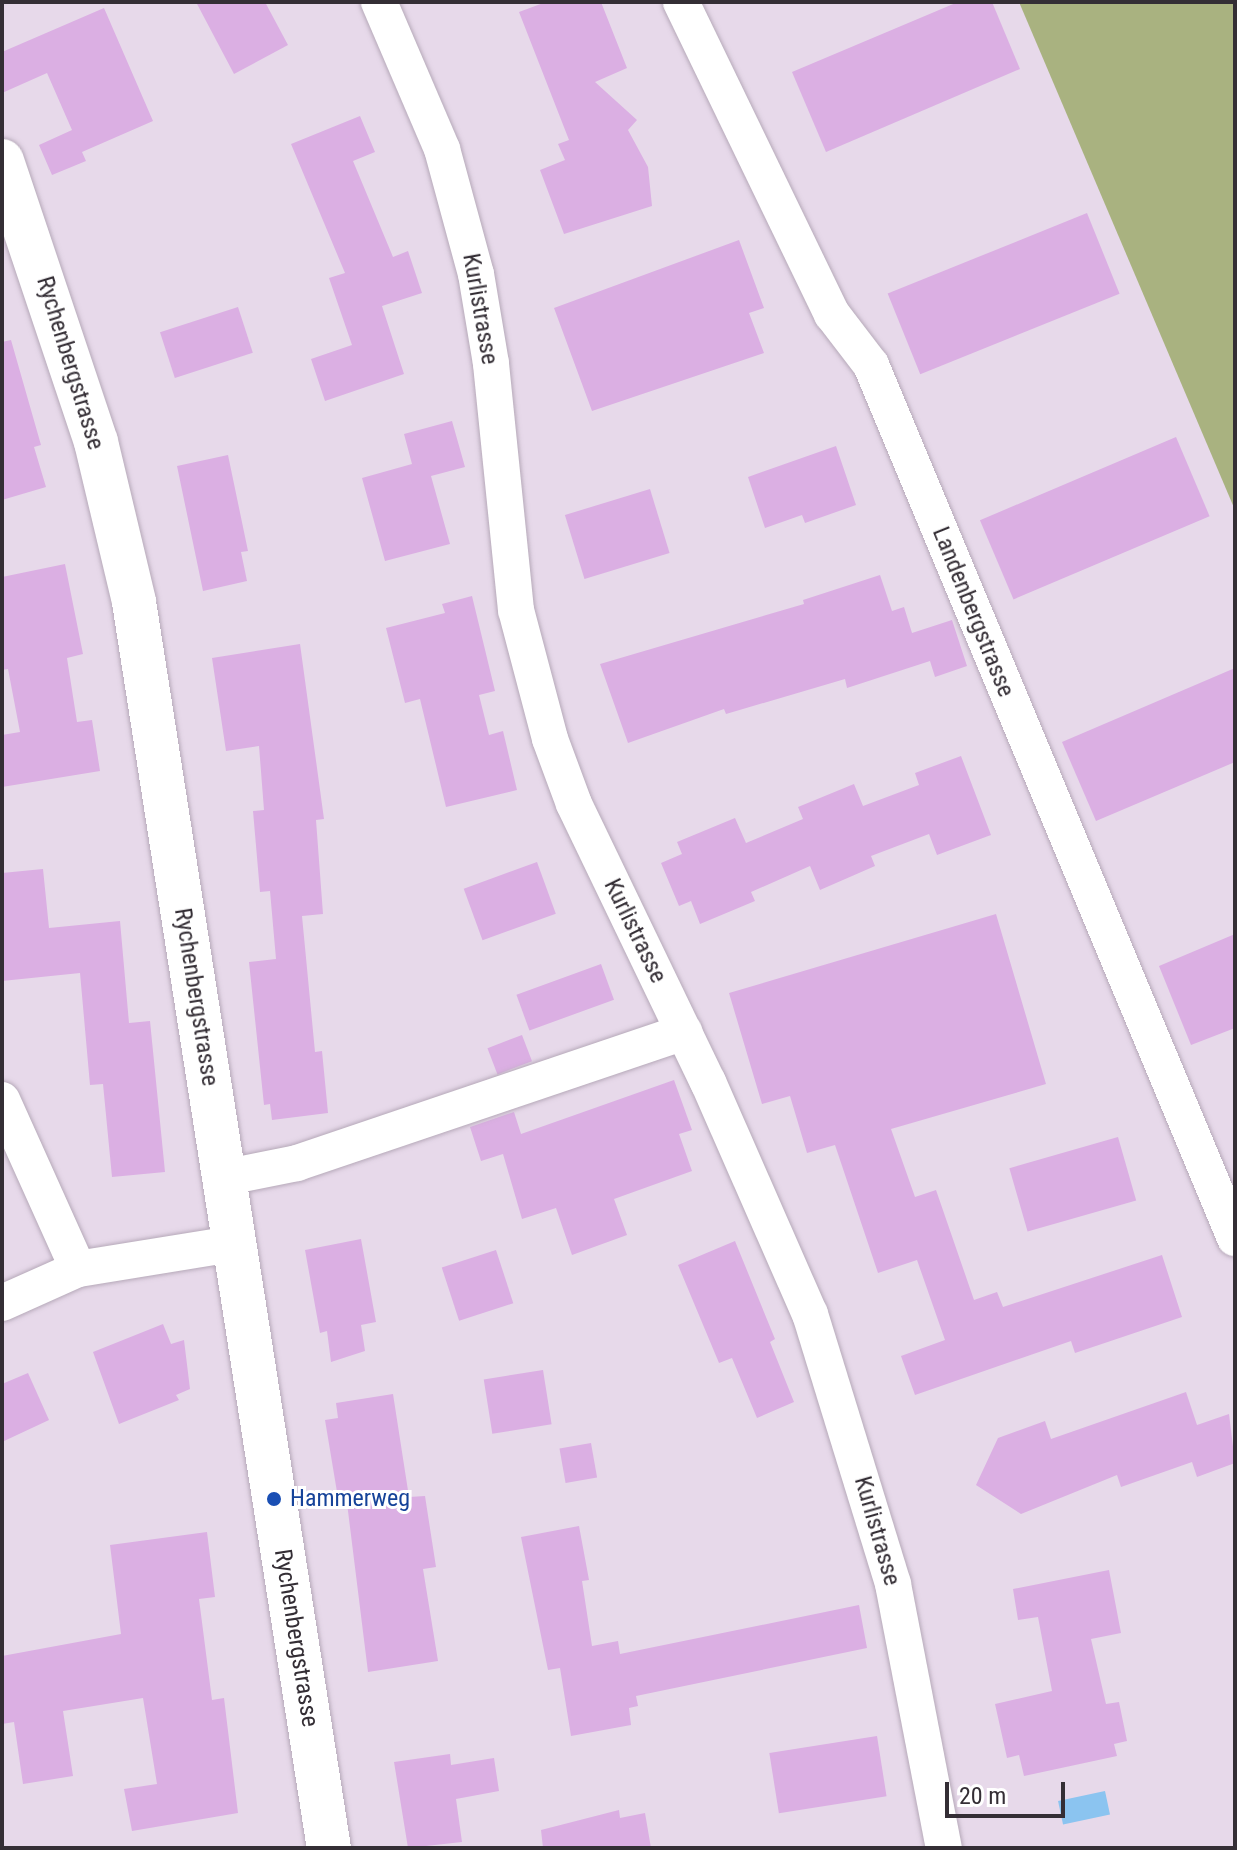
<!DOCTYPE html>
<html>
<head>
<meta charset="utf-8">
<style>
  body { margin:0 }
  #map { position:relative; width:1237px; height:1850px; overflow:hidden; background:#e7d9ea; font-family:"Roboto Condensed",sans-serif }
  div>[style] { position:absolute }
  .green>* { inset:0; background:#a9b280 }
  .water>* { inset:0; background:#8bc4f0; transform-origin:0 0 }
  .building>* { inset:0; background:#dbafe3; transform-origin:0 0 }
  .roads { filter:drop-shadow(0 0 2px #b6a9b9) drop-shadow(0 0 2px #b6a9b9) }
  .minor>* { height:36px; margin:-18px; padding:0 18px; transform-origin:18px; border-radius:18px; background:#fff }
  .tertiary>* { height:44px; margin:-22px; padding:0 22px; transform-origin:22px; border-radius:22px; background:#fff }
  .dots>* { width:22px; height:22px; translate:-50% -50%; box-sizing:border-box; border:4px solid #fff; border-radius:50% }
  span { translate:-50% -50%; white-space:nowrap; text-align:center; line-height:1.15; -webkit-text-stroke:6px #fff; paint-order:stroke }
  .street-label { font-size:24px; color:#342e35 }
  .transit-label { font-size:24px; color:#164399 }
  .left { translate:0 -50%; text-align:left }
  .frame { position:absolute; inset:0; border:4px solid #342e35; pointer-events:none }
  .scale { position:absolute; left:945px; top:1782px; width:120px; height:36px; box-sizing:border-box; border:4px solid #342e35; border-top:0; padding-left:10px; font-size:24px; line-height:28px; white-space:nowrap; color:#342e35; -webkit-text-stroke:6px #fff; paint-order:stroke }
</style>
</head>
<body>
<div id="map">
  <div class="green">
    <div style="clip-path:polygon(1019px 2px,1235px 2px,1235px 510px)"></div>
  </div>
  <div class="water">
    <div style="left:1105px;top:1791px;width:24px;height:48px;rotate:78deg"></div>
  </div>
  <div class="building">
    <div style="clip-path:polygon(196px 2px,265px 2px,288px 45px,234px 74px)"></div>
    <div style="clip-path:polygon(546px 2px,601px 2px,627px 68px,595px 82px,637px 120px,628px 130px,648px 167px,652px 206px,564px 234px,540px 170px,565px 160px,558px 144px,569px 140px,519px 12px)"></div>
    <div style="clip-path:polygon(958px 2px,992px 2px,1020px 69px,826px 152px,792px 72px)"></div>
    <div style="clip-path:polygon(104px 8px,153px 121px,82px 152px,86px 161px,52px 175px,39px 145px,72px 130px,47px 73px,2px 93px,2px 52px)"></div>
    <div style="clip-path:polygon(360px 116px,375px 152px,353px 161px,393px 257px,408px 251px,422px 293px,382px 306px,404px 374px,325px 401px,311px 359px,352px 345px,329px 278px,345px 273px,291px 144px)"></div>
    <div style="left:1087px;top:213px;width:87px;height:215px;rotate:68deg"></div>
    <div style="clip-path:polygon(739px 240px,764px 308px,749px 313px,764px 353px,592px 411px,554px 308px)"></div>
    <div style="left:238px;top:307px;width:48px;height:82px;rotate:72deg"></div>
    <div style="clip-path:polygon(11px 340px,41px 445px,34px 447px,46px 487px,2px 500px,2px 342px)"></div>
    <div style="clip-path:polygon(452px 421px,465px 467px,431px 476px,450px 544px,385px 561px,362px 478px,412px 464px,404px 434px)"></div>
    <div style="left:1176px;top:437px;width:86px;height:213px;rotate:67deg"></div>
    <div style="clip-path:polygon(836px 446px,856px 505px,805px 523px,802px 515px,765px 528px,748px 477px)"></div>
    <div style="clip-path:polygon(228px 455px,248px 551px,241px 552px,247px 581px,203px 591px,177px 466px)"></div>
    <div style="left:650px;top:489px;width:67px;height:89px;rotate:73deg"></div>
    <div style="clip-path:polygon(65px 564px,83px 654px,67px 658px,77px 722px,92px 720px,100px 771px,2px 787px,2px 735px,20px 732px,8px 669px,2px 670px,2px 577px)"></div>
    <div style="clip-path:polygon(880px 575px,892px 611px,904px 607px,912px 633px,952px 620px,967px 666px,935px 677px,930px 661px,847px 688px,845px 679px,726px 714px,724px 709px,628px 743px,600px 664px,804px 604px,803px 600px)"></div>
    <div style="clip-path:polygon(472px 596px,495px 691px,479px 695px,489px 735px,503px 731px,517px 790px,446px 807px,420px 699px,405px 703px,386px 628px,445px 613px,442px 604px)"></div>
    <div style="clip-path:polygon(300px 644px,324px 819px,316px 820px,323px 914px,302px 916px,315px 1052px,322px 1051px,328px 1113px,272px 1120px,270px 1104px,264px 1105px,249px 962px,276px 959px,270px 891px,260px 892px,253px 811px,264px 810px,259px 746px,226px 751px,212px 658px)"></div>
    <div style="clip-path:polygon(1235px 668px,1235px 762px,1096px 821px,1062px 742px)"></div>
    <div style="clip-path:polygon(961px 756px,991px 835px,937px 855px,929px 834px,871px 856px,875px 866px,820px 890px,810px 866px,751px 892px,755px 901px,700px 924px,691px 901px,679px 906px,661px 863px,682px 854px,677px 842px,735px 818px,746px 843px,803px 819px,798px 807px,854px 784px,863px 806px,919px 785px,915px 773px)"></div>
    <div style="left:537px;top:862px;width:55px;height:78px;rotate:70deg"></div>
    <div style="clip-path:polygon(43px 869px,49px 928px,120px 921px,129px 1023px,150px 1021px,165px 1172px,112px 1177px,103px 1084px,90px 1085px,80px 973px,2px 981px,2px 873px)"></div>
    <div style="clip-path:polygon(996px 914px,1046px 1084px,891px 1129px,915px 1197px,936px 1190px,974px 1300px,997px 1292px,1003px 1307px,1162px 1255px,1182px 1317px,1075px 1353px,1071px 1341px,915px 1395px,901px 1356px,945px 1340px,917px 1260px,878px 1273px,835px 1145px,807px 1153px,790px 1096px,762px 1104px,729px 993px)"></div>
    <div style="clip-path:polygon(1235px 934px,1235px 1028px,1191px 1045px,1159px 966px)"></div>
    <div style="left:601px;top:964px;width:38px;height:90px;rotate:70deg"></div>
    <div style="left:522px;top:1035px;width:28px;height:37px;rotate:69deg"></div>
    <div style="clip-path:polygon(674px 1080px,692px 1130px,679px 1134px,692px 1171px,614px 1199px,627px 1235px,572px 1255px,556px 1208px,522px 1219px,503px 1154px,481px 1161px,470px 1127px,514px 1112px,521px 1134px)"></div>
    <div style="left:1118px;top:1137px;width:66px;height:113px;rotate:74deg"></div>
    <div style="clip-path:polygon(361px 1239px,376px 1322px,361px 1325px,365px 1351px,331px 1362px,327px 1331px,320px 1333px,305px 1250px)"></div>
    <div style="clip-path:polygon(735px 1241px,775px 1339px,770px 1342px,794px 1402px,757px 1418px,732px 1358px,719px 1363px,678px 1265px)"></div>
    <div style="left:496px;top:1250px;width:56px;height:57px;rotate:72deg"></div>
    <div style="clip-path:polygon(163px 1324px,171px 1344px,184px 1340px,190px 1389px,176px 1395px,179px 1400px,119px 1424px,93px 1352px)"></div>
    <div style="left:543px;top:1370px;width:55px;height:60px;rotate:81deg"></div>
    <div style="clip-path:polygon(28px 1373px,49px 1420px,2px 1442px,2px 1384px)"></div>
    <div style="clip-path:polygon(1186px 1392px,1197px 1425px,1229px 1414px,1235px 1463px,1197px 1477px,1192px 1462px,1121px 1487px,1117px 1475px,1021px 1514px,976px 1485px,998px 1438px,1045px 1421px,1051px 1439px)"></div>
    <div style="clip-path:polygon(393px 1394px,409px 1497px,425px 1496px,436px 1567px,423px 1569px,438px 1661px,368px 1672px,347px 1503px,339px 1504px,325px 1420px,338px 1418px,336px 1403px)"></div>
    <div style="left:591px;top:1443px;width:35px;height:32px;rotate:80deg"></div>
    <div style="clip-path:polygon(579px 1526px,589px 1580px,582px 1581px,592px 1646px,618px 1641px,620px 1654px,859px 1605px,867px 1648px,636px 1696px,638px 1706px,629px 1708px,631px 1725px,571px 1736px,560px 1668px,548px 1670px,521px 1537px)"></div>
    <div style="clip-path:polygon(207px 1532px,215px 1597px,199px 1599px,212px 1700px,224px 1698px,238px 1813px,132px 1831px,124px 1789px,157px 1784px,143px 1698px,63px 1711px,73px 1776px,23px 1784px,14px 1722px,2px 1724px,2px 1656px,121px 1634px,110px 1545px)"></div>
    <div style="clip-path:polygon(1109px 1570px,1121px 1633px,1091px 1639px,1106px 1704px,1119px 1702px,1127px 1741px,1114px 1744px,1117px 1756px,1024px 1776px,1019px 1755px,1007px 1758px,995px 1704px,1052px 1691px,1038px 1617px,1018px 1620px,1013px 1589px)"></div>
    <div style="left:877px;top:1736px;width:61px;height:109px;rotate:81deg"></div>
    <div style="clip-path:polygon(450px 1754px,451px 1765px,494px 1758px,499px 1791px,456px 1799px,462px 1842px,408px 1848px,394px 1762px)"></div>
    <div style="clip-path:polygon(619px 1810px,620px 1818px,645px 1813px,651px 1848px,543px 1848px,541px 1830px)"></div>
  </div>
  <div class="roads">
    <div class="minor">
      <div style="left:379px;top:2px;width:160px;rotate:66.8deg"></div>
      <div style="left:442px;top:149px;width:130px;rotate:74.8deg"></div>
      <div style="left:476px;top:274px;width:91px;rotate:80.5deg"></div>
      <div style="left:491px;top:364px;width:247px;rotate:84.2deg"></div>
      <div style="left:516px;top:610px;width:133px;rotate:75.2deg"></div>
      <div style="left:550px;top:739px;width:69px;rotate:69.7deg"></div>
      <div style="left:574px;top:804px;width:309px;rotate:64.3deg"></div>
      <div style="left:708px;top:1082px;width:253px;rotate:66.3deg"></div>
      <div style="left:810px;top:1314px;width:282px;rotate:72.9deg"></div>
      <div style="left:893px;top:1584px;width:269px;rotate:79.1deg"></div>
      <div style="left:681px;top:2px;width:347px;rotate:64.2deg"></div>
      <div style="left:832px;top:314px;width:64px;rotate:52.6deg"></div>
      <div style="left:871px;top:365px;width:946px;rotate:67.37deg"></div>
      <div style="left:2px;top:1100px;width:185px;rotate:65.8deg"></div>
      <div style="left:227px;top:1177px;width:71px;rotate:-11.3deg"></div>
      <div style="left:297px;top:1163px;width:409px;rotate:-18.7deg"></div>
      <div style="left:2px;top:1303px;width:83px;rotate:-24.1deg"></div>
      <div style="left:78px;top:1269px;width:157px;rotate:-9.2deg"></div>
    </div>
    <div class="tertiary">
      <div style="left:2px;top:161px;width:296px;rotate:71.5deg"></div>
      <div style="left:96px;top:442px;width:164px;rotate:76.6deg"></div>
      <div style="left:134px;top:602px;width:1261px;rotate:81.11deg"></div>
    </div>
  </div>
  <div class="dots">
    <div style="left:274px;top:1499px;background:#1a4fb4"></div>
  </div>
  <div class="street-label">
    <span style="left:480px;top:309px;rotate:80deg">Kurlistrasse</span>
    <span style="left:70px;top:363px;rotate:73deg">Rychenbergstrasse</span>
    <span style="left:973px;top:612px;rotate:68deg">Landenbergstrasse</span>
    <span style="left:635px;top:931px;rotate:64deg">Kurlistrasse</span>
    <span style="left:196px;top:997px;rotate:81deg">Rychenbergstrasse</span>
    <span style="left:877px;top:1531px;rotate:74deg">Kurlistrasse</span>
    <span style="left:296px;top:1638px;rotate:81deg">Rychenbergstrasse</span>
  </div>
  <div class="transit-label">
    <span class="left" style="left:290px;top:1499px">Hammerweg</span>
  </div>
  <div class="frame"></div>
  <div class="scale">20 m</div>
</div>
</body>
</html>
